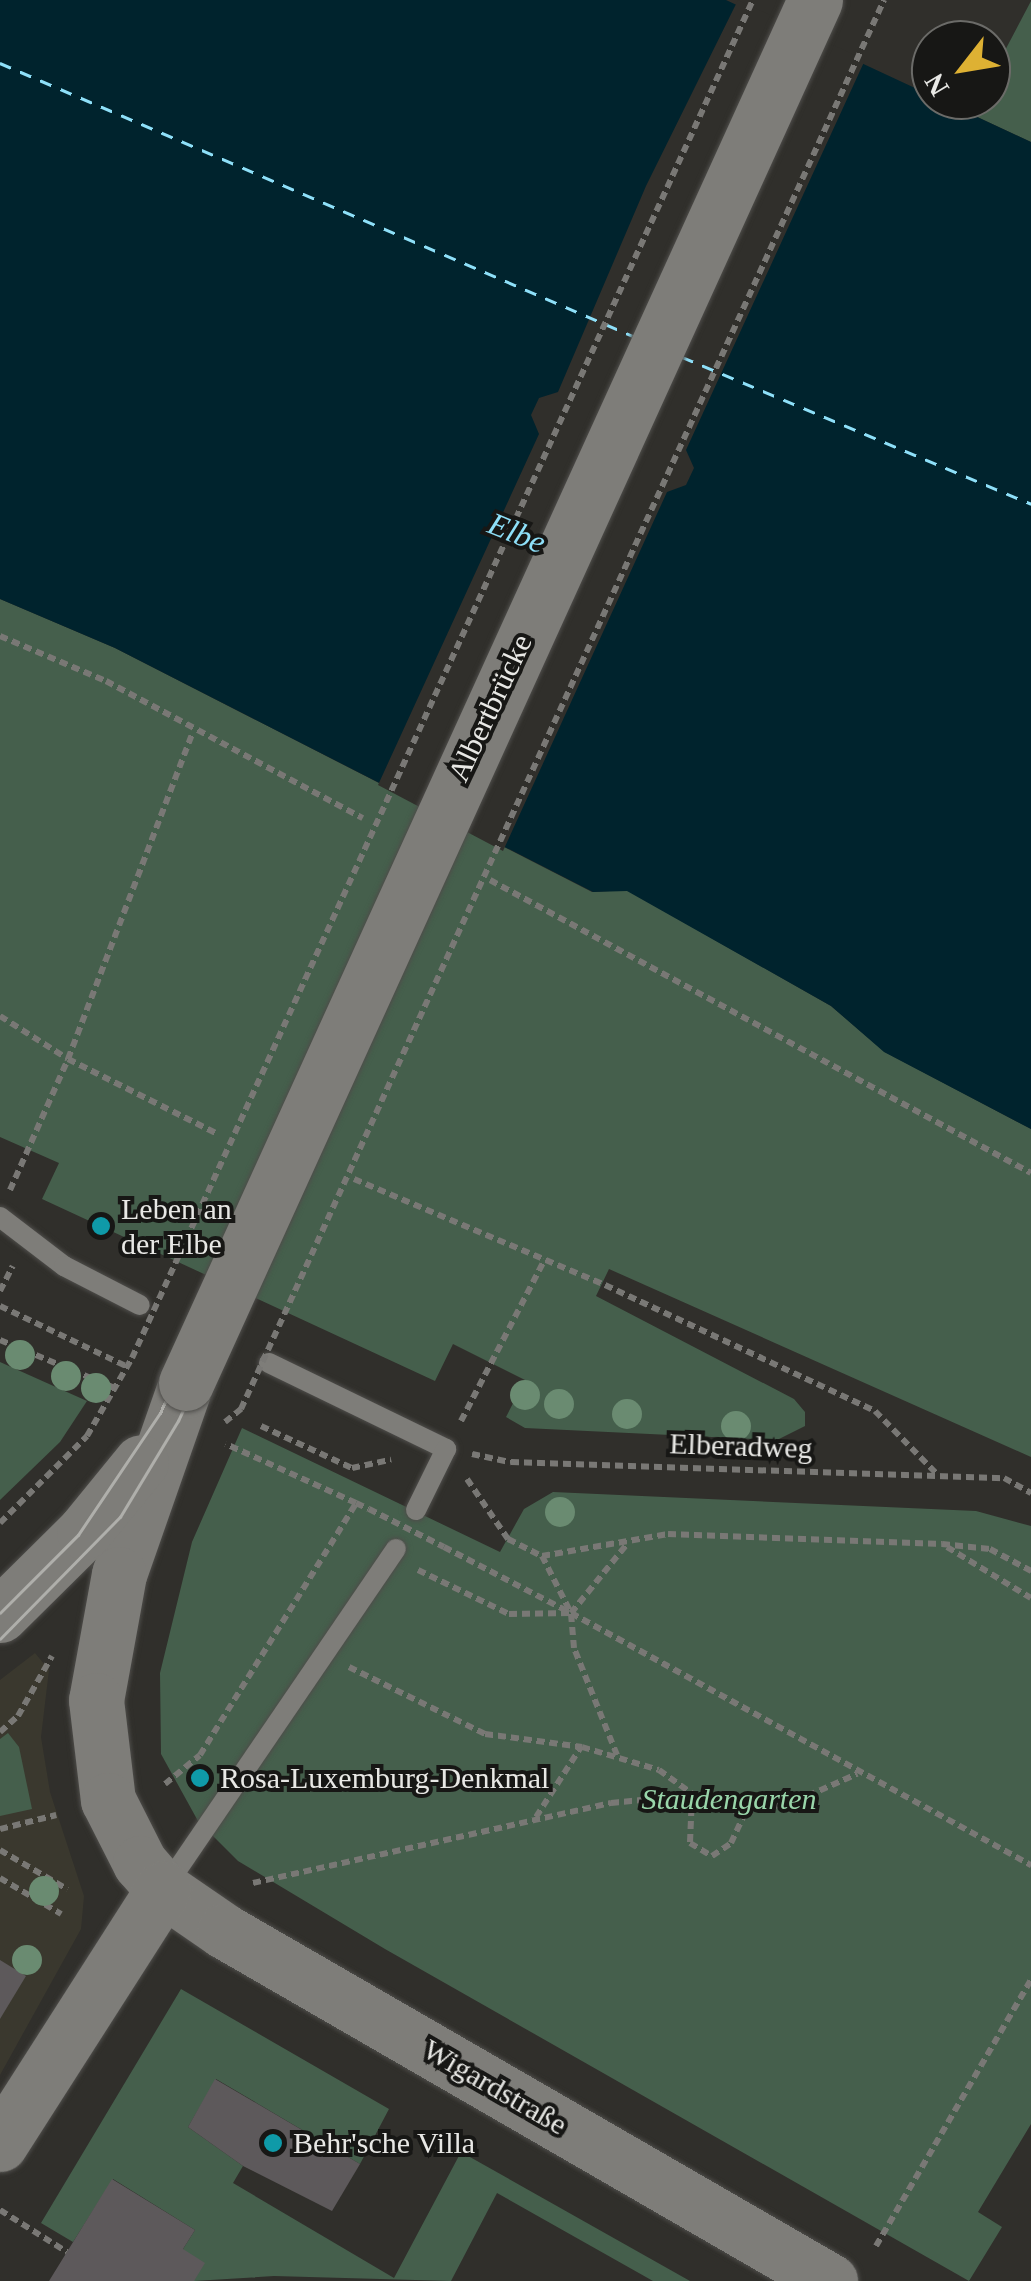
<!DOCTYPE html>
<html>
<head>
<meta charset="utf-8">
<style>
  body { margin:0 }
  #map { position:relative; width:1031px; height:2281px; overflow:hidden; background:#302f2b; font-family:Georgia,serif }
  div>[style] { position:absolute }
  .built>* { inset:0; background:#3a382e }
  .green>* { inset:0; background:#455f4c }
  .water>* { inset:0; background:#00232d }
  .pier>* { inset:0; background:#302f2b }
  .ferry>* { height:2.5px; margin-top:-1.25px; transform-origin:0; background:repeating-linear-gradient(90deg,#8ee0f9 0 12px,transparent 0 22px) }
  .building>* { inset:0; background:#5d595b }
  .path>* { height:6px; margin-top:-3px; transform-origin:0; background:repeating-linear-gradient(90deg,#797875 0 8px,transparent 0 13px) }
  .roads { filter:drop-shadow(0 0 2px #4e4d4a) drop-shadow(0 0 2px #4e4d4a) }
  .lane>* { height:20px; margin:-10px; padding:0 10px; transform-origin:10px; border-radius:10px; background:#7e7d79 }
  .secondary>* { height:55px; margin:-27.5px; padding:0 27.5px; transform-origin:27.5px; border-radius:27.5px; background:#7e7d79 }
  .tram>* { height:2.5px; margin:-1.25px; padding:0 1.25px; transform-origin:1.25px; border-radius:1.25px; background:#afafab }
  .path-bridge>* { height:6px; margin-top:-3px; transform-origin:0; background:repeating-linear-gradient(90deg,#797875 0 8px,transparent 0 13px) }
  .bridges { filter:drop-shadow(0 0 2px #4e4d4a) drop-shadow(0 0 2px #4e4d4a) }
  .secondary-bridge>* { height:55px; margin:-27.5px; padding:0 27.5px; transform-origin:27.5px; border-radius:27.5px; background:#7e7d79 }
  .trees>* { width:30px; height:30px; margin:-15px; border-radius:50%; background:#6a8b71 }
  .dots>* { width:28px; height:28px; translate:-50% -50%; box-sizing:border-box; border:5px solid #171715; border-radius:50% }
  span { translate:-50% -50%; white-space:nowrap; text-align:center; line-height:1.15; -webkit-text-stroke:8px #171715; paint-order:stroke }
  .street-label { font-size:30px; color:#e8e8e5 }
  .poi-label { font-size:30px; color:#e8e8e5 }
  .left { translate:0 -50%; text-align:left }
  .park-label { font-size:30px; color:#99d6aa; font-style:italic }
  .water-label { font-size:32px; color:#8ee0f9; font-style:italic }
  .north { position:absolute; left:911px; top:20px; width:100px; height:100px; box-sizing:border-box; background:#171715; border:2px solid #6b6b68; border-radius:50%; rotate:239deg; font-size:28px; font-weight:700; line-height:40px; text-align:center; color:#e8e8e5 }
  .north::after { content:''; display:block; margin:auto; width:35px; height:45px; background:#deb133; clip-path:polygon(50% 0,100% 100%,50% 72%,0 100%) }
</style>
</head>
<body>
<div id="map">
  <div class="built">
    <div style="clip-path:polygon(35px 1653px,49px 1670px,41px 1737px,50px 1792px,84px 1896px,81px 1929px,0 2075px,0 1680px)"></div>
  </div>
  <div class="green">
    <div style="clip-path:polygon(1031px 1px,1031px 142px,971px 114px,979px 100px,991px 100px,991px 77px)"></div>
    <div style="clip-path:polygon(0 599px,115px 648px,592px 892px,627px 890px,831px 1006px,885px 1052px,1031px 1129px,1031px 1457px,609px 1269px,596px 1296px,794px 1399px,805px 1412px,805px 1426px,777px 1440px,525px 1428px,506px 1417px,525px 1380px,453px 1344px,435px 1381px,42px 1199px,59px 1163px,0 1137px)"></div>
    <div style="clip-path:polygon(0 1362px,87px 1401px,60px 1442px,0 1500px)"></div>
    <div style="clip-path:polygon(242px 1428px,500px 1552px,524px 1509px,553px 1492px,976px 1511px,1031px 1526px,1031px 2124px,978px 2212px,1002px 2227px,969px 2281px,385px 1949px,238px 1861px,198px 1821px,161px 1754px,160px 1673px,192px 1542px)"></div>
    <div style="clip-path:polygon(8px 1733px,19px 1747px,32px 1809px,0 1816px,0 1739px)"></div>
    <div style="clip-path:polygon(181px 1989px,389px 2109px,360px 2164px,216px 2079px,188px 2127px,243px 2166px,233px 2183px,394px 2278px,461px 2152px,690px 2281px,653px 2281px,497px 2193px,451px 2281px,274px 2276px,194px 2281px,183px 2249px,195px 2230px,113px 2179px,73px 2242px,41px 2223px)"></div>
  </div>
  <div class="water">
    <div style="clip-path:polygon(0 0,726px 0,1031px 142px,1031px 1129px,884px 1052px,831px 1006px,627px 891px,593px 892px,115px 648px,0 599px)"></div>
  </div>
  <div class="pier">
    <div style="clip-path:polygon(738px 0,865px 60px,686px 450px,694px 468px,686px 485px,667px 492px,503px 851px,378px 785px,539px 434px,531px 415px,539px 398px,558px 392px,646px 186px)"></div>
  </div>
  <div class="ferry">
    <div style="left:0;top:63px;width:689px;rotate:23.33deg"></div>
    <div style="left:682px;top:357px;width:379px;rotate:22.8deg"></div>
  </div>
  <div class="building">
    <div style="clip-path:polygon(0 1960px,26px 1976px,0 2019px)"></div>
    <div style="clip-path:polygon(215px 2079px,360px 2164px,332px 2211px,243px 2166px,188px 2127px)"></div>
    <div style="clip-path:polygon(112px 2179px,195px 2230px,183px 2249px,205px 2263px,194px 2281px,49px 2281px)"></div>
  </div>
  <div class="path">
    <div style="left:0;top:636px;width:115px;rotate:23deg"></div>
    <div style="left:106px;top:681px;width:291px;rotate:28.1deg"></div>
    <div style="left:490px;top:880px;width:615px;rotate:28.44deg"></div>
    <div style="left:0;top:1016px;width:80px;rotate:32.3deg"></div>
    <div style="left:68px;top:1059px;width:168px;rotate:26.6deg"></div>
    <div style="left:354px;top:1179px;width:272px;rotate:22.9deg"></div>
    <div style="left:605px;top:1285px;width:298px;rotate:25deg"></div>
    <div style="left:875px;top:1411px;width:88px;rotate:45.5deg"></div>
    <div style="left:10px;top:1190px;width:143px;rotate:-66.1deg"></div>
    <div style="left:68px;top:1059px;width:350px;rotate:-69.1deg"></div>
    <div style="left:0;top:1291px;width:28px;rotate:-63deg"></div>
    <div style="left:0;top:1306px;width:142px;rotate:25.5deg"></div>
    <div style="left:0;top:1340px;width:127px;rotate:22.7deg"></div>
    <div style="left:461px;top:1421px;width:182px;rotate:-62.6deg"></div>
    <div style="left:225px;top:1422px;width:21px;rotate:-39deg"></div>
    <div style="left:261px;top:1426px;width:100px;rotate:24.8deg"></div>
    <div style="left:352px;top:1468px;width:40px;rotate:-12deg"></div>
    <div style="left:472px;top:1454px;width:40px;rotate:12deg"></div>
    <div style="left:511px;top:1462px;width:493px;rotate:1.9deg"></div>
    <div style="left:1004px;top:1478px;width:31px;rotate:29deg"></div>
    <div style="left:467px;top:1479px;width:73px;rotate:55.7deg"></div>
    <div style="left:508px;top:1539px;width:38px;rotate:27deg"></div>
    <div style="left:542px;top:1556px;width:128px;rotate:-9.9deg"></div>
    <div style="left:668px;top:1534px;width:274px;rotate:2.1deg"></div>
    <div style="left:942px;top:1544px;width:48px;rotate:5.9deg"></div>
    <div style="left:990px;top:1549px;width:47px;rotate:28.2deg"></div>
    <div style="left:356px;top:1503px;width:14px;rotate:25deg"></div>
    <div style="left:0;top:1523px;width:123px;rotate:-45deg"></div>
    <div style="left:87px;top:1436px;width:90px;rotate:-60deg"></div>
    <div style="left:444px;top:1547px;width:139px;rotate:27.5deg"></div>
    <div style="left:947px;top:1547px;width:98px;rotate:31.3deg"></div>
    <div style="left:542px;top:1556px;width:64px;rotate:63deg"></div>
    <div style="left:571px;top:1613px;width:525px;rotate:28.72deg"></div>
    <div style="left:418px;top:1570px;width:101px;rotate:25.8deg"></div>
    <div style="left:509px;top:1614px;width:62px;rotate:-0.9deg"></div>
    <div style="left:349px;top:1667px;width:152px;rotate:26.2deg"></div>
    <div style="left:485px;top:1734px;width:98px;rotate:7.6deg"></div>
    <div style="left:582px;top:1747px;width:80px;rotate:16.6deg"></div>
    <div style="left:659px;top:1770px;width:60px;rotate:35.5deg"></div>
    <div style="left:708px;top:1805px;width:38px;rotate:12deg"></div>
    <div style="left:745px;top:1813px;width:52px;rotate:-13.2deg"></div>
    <div style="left:796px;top:1801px;width:67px;rotate:-23.9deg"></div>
    <div style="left:0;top:1732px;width:24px;rotate:-42deg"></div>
    <div style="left:18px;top:1716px;width:69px;rotate:-60.5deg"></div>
    <div style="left:617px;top:1755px;width:115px;rotate:-111.9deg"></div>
    <div style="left:574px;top:1648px;width:35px;rotate:-95deg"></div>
    <div style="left:571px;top:1613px;width:89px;rotate:-50.9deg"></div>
    <div style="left:165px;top:1784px;width:45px;rotate:-39.6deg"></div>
    <div style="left:200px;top:1755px;width:296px;rotate:-58.2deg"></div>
    <div style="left:356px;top:1503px;width:143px;rotate:-155.6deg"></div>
    <div style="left:536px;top:1817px;width:83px;rotate:-57.3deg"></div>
    <div style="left:0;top:1829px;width:58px;rotate:-14deg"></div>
    <div style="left:0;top:1850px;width:78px;rotate:30.2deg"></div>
    <div style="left:0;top:1878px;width:71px;rotate:30.5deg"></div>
    <div style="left:253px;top:1883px;width:367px;rotate:-12.6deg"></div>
    <div style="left:611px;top:1803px;width:81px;rotate:-5.6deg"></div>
    <div style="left:692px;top:1795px;width:48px;rotate:92.4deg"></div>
    <div style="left:690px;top:1843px;width:26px;rotate:31deg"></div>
    <div style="left:712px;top:1856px;width:23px;rotate:-34deg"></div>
    <div style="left:731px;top:1843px;width:33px;rotate:-65deg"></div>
    <div style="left:0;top:2210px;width:79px;rotate:32.1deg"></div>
    <div style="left:876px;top:2246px;width:308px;rotate:-59.8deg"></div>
  </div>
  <div class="roads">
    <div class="lane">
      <div style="left:0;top:1217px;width:81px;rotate:37.4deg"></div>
      <div style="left:64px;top:1266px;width:85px;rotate:27.2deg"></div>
      <div style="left:269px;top:1363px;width:197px;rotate:25.9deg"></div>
      <div style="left:446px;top:1449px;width:68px;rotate:116.2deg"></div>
      <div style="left:166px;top:1886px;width:408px;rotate:-55.7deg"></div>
    </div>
    <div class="secondary">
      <div style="left:186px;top:1383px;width:202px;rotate:109.3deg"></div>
      <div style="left:119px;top:1574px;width:128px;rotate:100.3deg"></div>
      <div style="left:96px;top:1700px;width:101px;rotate:83.2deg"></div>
      <div style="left:108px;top:1800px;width:71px;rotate:63.1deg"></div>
      <div style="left:140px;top:1863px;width:35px;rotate:49deg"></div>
      <div style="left:163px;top:1889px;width:74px;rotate:34.5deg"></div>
      <div style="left:224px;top:1931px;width:700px;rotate:30.01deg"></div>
      <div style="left:0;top:1615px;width:118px;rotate:-44.7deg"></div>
      <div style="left:84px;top:1532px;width:90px;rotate:-50.8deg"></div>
      <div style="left:0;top:2144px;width:303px;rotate:-57.4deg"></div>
    </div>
  </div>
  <div class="tram">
    <div style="left:0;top:1613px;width:110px;rotate:-45deg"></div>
    <div style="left:78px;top:1535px;width:147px;rotate:-56.1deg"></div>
    <div style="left:160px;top:1413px;width:1555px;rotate:-65.36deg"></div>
    <div style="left:0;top:1639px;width:171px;rotate:-45.5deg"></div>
    <div style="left:120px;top:1517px;width:112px;rotate:-58.9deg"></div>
    <div style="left:178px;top:1421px;width:1562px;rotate:-65.45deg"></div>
  </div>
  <div class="path-bridge">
    <div style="left:132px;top:1358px;width:1493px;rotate:-65.43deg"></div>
    <div style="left:241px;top:1409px;width:1549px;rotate:-65.47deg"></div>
    <div style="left:369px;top:1509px;width:84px;rotate:26.9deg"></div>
  </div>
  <div class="bridges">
    <div class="secondary-bridge">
      <div style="left:186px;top:1383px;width:1519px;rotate:-65.54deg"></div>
    </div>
  </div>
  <div class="trees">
    <div style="left:20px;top:1355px"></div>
    <div style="left:66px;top:1376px"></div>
    <div style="left:96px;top:1388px"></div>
    <div style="left:525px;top:1395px"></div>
    <div style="left:559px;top:1404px"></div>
    <div style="left:627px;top:1414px"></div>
    <div style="left:736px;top:1426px"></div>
    <div style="left:560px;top:1512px"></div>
    <div style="left:44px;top:1891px"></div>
    <div style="left:27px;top:1960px"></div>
  </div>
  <div class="dots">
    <div style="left:101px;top:1226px;background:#0f9aa8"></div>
    <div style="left:200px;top:1778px;background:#0f9aa8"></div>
    <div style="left:273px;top:2143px;background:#0f9aa8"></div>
  </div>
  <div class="street-label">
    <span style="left:490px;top:708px;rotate:-65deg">Albertbrücke</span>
    <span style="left:741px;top:1446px;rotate:2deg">Elberadweg</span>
    <span style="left:495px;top:2087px;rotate:30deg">Wigardstraße</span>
  </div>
  <div class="poi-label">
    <span class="left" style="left:121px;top:1226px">Leben an<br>der Elbe</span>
    <span class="left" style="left:220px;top:1778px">Rosa-Luxemburg-Denkmal</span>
    <span class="left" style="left:293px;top:2143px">Behr'sche Villa</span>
  </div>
  <div class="park-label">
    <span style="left:729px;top:1799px">Staudengarten</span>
  </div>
  <div class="water-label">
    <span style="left:517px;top:533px;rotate:22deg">Elbe</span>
  </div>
  <div class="north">N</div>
</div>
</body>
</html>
